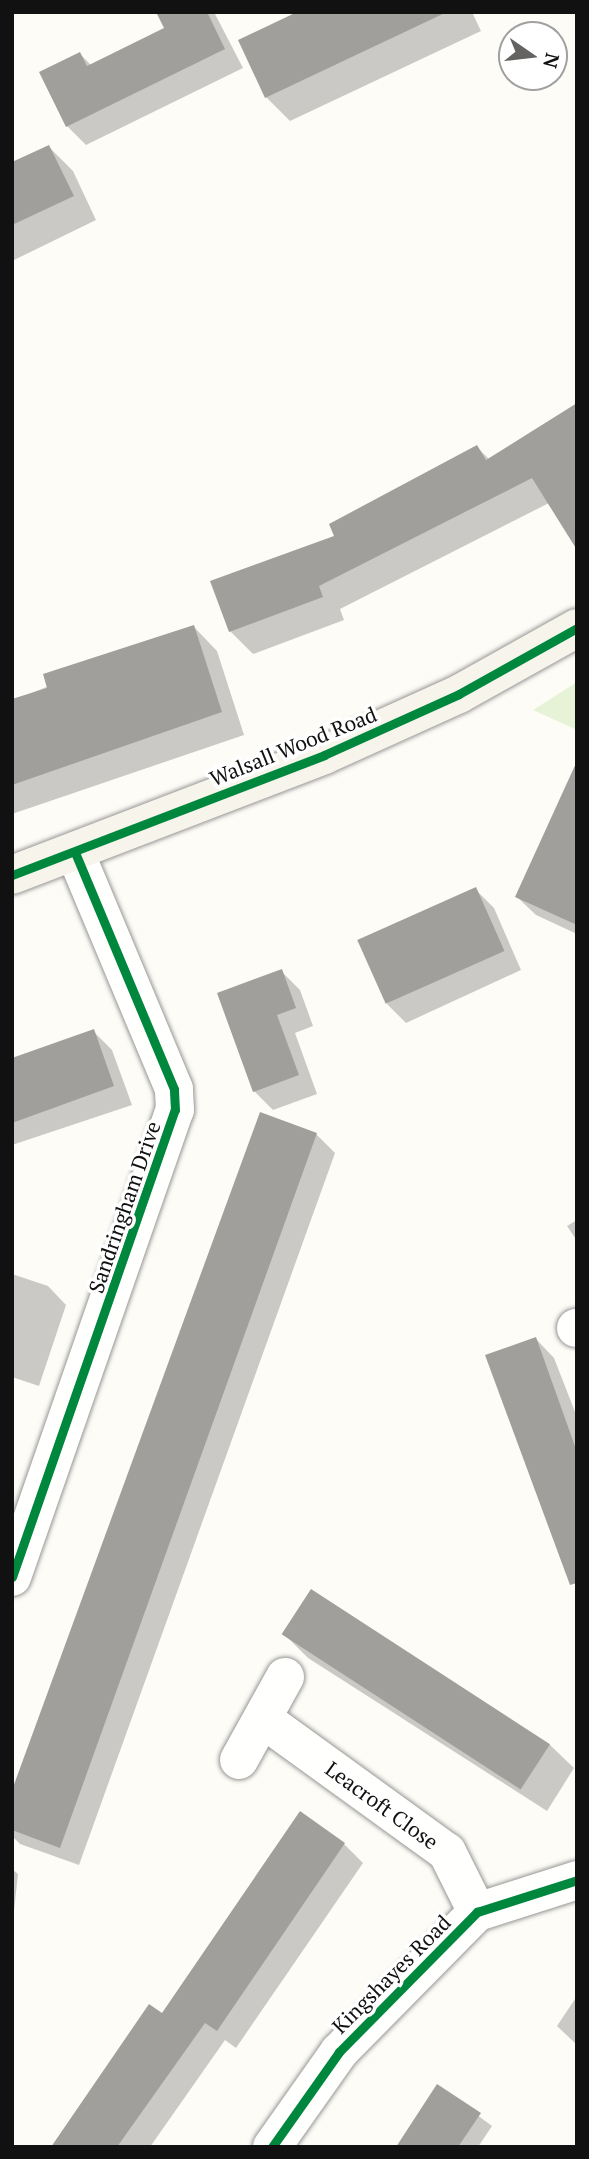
<!DOCTYPE html>
<html>
<head>
<meta charset="utf-8">
<style>
  body { margin:0 }
  #map { position:relative; width:589px; height:2159px; overflow:hidden; background:#fdfcf7; font-family:"PT Serif",serif }
  div>[style] { position:absolute }
  .green>* { inset:0; background:#e7f3d7 }
  .shadow>* { inset:0; background:#0003 }
  .building>* { inset:0; background:#a19f9c; transform-origin:0 0 }
  .roads { filter:drop-shadow(0 0 2px #979795) drop-shadow(0 0 2px #979795) }
  .street>* { height:38px; margin:-19px; padding:0 19px; transform-origin:19px; border-radius:19px; background:#fffffe }
  .secondary>* { height:38px; margin:-19px; padding:0 19px; transform-origin:19px; border-radius:19px; background:#f6f4eb }
  .cycleway>* { height:9px; margin:-4.5px; padding:0 4.5px; transform-origin:4.5px; border-radius:4.5px; background:#00873e }
  span { translate:-50% -50%; white-space:nowrap; text-align:center; line-height:1.15; -webkit-text-stroke:7px #fff; paint-order:stroke }
  .street-label { font-size:21px; color:#111 }
  .frame { position:absolute; inset:0; border:14px solid #111; pointer-events:none }
  .north { position:absolute; left:498px; top:21px; width:70px; height:70px; box-sizing:border-box; background:#fff; border:2px solid #a0a0a0; border-radius:50%; rotate:104deg; font-size:19px; font-weight:700; line-height:28px; text-align:center; color:#111 }
  .north::after { content:''; display:block; margin:auto; width:24px; height:32px; background:#646362; clip-path:polygon(50% 0,100% 100%,50% 72%,0 100%) }
</style>
</head>
<body>
<div id="map">
  <div class="green">
    <div style="clip-path:polygon(577px 682px,577px 730px,533px 710px)"></div>
  </div>
  <div class="shadow">
    <div style="clip-path:polygon(162px 12px,214px 12px,243px 68px,86px 145px,67px 126px,80px 54px,92px 66px,166px 29px)"></div>
    <div style="clip-path:polygon(301px 12px,472px 12px,481px 31px,290px 121px,266px 97px)"></div>
    <div style="clip-path:polygon(49px 147px,73px 171px,96px 220px,12px 261px,12px 164px)"></div>
    <div style="clip-path:polygon(577px 406px,549px 503px,340px 609px,344px 620px,253px 654px,230px 631px,337px 537px,477px 447px,490px 460px)"></div>
    <div style="clip-path:polygon(194px 627px,217px 651px,244px 735px,12px 814px,12px 701px)"></div>
    <div style="clip-path:polygon(577px 783px,577px 934px,536px 915px,517px 897px)"></div>
    <div style="clip-path:polygon(475px 889px,494px 908px,521px 970px,406px 1023px,387px 1004px)"></div>
    <div style="clip-path:polygon(281px 971px,300px 990px,313px 1026px,295px 1033px,317px 1094px,273px 1110px,254px 1091px)"></div>
    <div style="clip-path:polygon(93px 1031px,112px 1050px,132px 1105px,12px 1145px,12px 1059px)"></div>
    <div style="clip-path:polygon(316px 1134px,335px 1153px,79px 1865px,20px 1844px,12px 1836px,12px 1796px)"></div>
    <div style="clip-path:polygon(577px 1220px,577px 1241px,567px 1226px)"></div>
    <div style="clip-path:polygon(12px 1274px,48px 1286px,66px 1305px,39px 1386px,12px 1377px)"></div>
    <div style="clip-path:polygon(536px 1339px,554px 1358px,577px 1417px,577px 1560px)"></div>
    <div style="clip-path:polygon(312px 1592px,550px 1745px,574px 1768px,547px 1811px,308px 1658px,284px 1634px)"></div>
    <div style="clip-path:polygon(344px 1844px,363px 1863px,236px 2048px,225px 2040px,150px 2147px,53px 2147px,163px 2015px)"></div>
    <div style="clip-path:polygon(12px 1869px,18px 1874px,12px 1929px)"></div>
    <div style="clip-path:polygon(577px 1996px,577px 2045px,557px 2026px)"></div>
    <div style="clip-path:polygon(438px 2086px,492px 2126px,478px 2147px,397px 2147px)"></div>
  </div>
  <div class="building">
    <div style="clip-path:polygon(156px 12px,207px 12px,225px 49px,66px 127px,39px 72px,80px 52px,87px 66px,164px 28px)"></div>
    <div style="clip-path:polygon(297px 12px,447px 12px,265px 98px,238px 40px)"></div>
    <div style="clip-path:polygon(49px 145px,74px 196px,12px 225px,12px 162px)"></div>
    <div style="clip-path:polygon(577px 403px,577px 550px,532px 478px,319px 586px,323px 597px,229px 632px,210px 581px,334px 536px,329px 524px,477px 445px,486px 460px)"></div>
    <div style="clip-path:polygon(194px 625px,222px 712px,12px 785px,12px 699px,47px 688px,43px 674px)"></div>
    <div style="clip-path:polygon(577px 761px,577px 925px,515px 897px)"></div>
    <div style="left:476px;top:887px;width:70px;height:130px;rotate:66deg"></div>
    <div style="clip-path:polygon(282px 969px,296px 1008px,277px 1015px,299px 1075px,253px 1092px,217px 993px)"></div>
    <div style="clip-path:polygon(94px 1029px,114px 1086px,12px 1123px,12px 1058px)"></div>
    <div style="clip-path:polygon(260px 1112px,317px 1133px,60px 1848px,12px 1830px,12px 1790px)"></div>
    <div style="clip-path:polygon(536px 1337px,577px 1452px,577px 1583px,570px 1585px,485px 1355px)"></div>
    <div style="left:311px;top:1589px;width:285px;height:54px;rotate:33deg"></div>
    <div style="clip-path:polygon(300px 1811px,345px 1843px,217px 2031px,205px 2023px,117px 2147px,51px 2147px,149px 2004px,162px 2013px)"></div>
    <div style="clip-path:polygon(437px 2084px,481px 2113px,458px 2147px,396px 2147px)"></div>
  </div>
  <div class="roads">
    <div class="street">
      <div style="left:576px;top:1328px;width:1px"></div>
      <div style="left:12px;top:1577px;width:495px;rotate:-70.8deg"></div>
      <div style="left:175px;top:1110px;width:21px;rotate:-93deg"></div>
      <div style="left:174px;top:1089px;width:257px;rotate:-112.7deg"></div>
      <div style="left:263px;top:1719px;width:227px;rotate:35.9deg"></div>
      <div style="left:447px;top:1852px;width:67px;rotate:63.4deg"></div>
      <div style="left:239px;top:1760px;width:95px;rotate:-61deg"></div>
      <div style="left:272px;top:2147px;width:116px;rotate:-54.8deg"></div>
      <div style="left:339px;top:2052px;width:197px;rotate:-45.4deg"></div>
      <div style="left:477px;top:1912px;width:105px;rotate:-17.7deg"></div>
    </div>
    <div class="secondary">
      <div style="left:12px;top:875px;width:334px;rotate:-21deg"></div>
      <div style="left:324px;top:755px;width:148px;rotate:-24.3deg"></div>
      <div style="left:459px;top:694px;width:135px;rotate:-29.2deg"></div>
    </div>
  </div>
  <div class="cycleway">
    <div style="left:12px;top:875px;width:334px;rotate:-21deg"></div>
    <div style="left:324px;top:755px;width:148px;rotate:-24.3deg"></div>
    <div style="left:459px;top:694px;width:135px;rotate:-29.2deg"></div>
    <div style="left:12px;top:1577px;width:495px;rotate:-70.8deg"></div>
    <div style="left:175px;top:1110px;width:21px;rotate:-93deg"></div>
    <div style="left:174px;top:1089px;width:257px;rotate:-112.7deg"></div>
    <div style="left:272px;top:2147px;width:116px;rotate:-54.8deg"></div>
    <div style="left:339px;top:2052px;width:197px;rotate:-45.4deg"></div>
    <div style="left:477px;top:1912px;width:105px;rotate:-17.7deg"></div>
  </div>
  <div class="street-label">
    <span style="left:293px;top:746px;rotate:-22deg">Walsall Wood Road</span>
    <span style="left:124px;top:1207px;rotate:-71deg">Sandringham Drive</span>
    <span style="left:382px;top:1805px;rotate:36deg">Leacroft Close</span>
    <span style="left:391px;top:1974px;rotate:-45deg">Kingshayes Road</span>
  </div>
  <div class="frame"></div>
  <div class="north">N</div>
</div>
</body>
</html>
